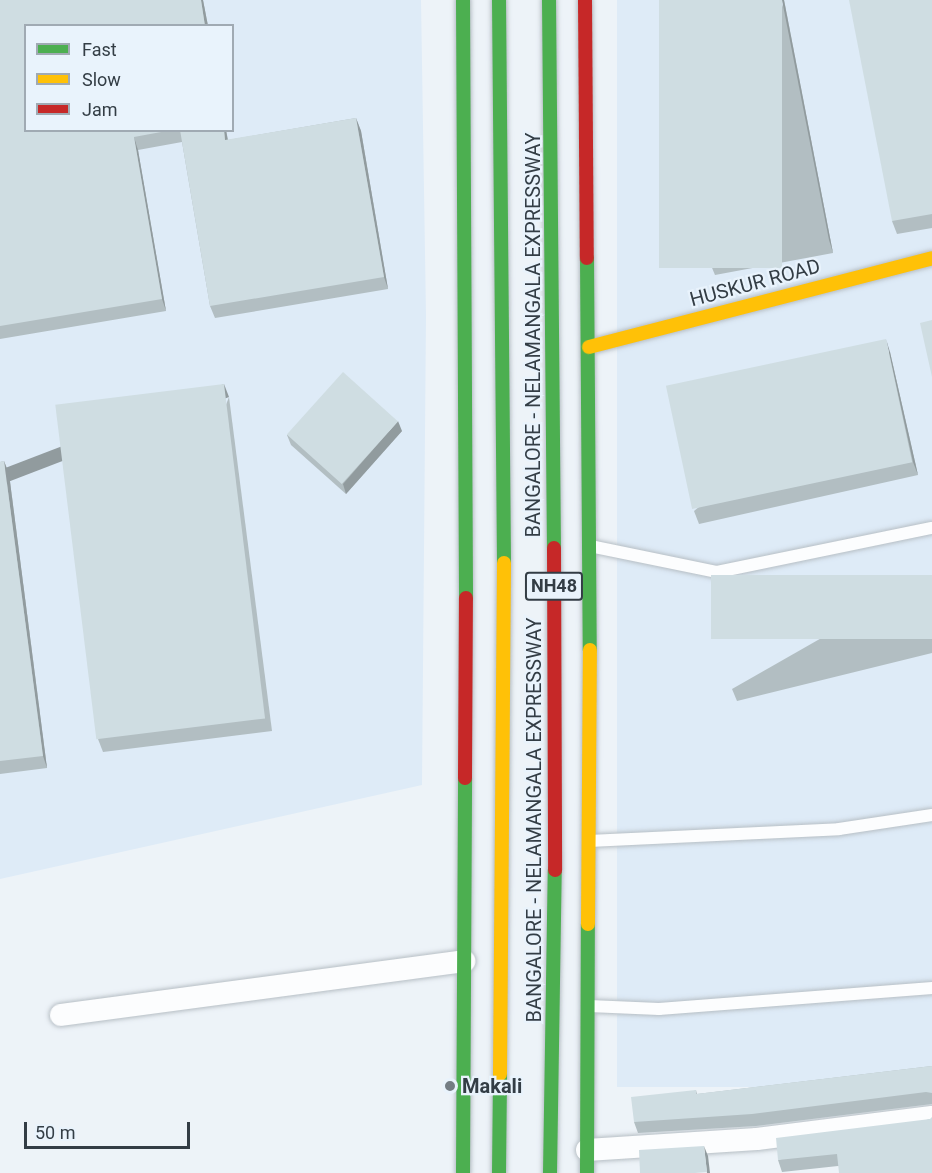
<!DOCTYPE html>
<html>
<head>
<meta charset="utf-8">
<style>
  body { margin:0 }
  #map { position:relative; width:932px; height:1173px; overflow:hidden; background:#edf3f8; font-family:Roboto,sans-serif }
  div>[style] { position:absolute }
  .built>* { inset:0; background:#deebf7; transform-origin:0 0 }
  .roads { filter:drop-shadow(0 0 2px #b7bfc5) drop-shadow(0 0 2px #b7bfc5) }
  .lane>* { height:12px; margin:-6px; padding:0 6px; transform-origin:6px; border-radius:6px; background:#fcfdfe }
  .street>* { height:22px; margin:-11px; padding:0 11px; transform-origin:11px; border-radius:11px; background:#fcfdfe }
  .fast>* { height:14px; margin:-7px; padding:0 7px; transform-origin:7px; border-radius:7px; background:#4caf50 }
  .slow>* { height:14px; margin:-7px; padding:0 7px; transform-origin:7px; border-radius:7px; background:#ffc107 }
  .jam>* { height:14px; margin:-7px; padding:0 7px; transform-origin:7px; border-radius:7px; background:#c62828 }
  .wall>* { inset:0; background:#b2bec2 }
  .shaded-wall>* { inset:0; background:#919b9e; transform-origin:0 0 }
  .building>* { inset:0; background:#cfdde2; transform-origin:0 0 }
  .dots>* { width:16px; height:16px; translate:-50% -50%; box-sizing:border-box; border:3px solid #e9f3fc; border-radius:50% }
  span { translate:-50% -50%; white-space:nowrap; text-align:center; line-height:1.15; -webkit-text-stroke:4.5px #e9f3fc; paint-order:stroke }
  .shield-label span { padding:2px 4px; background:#e9f3fc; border:2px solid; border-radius:4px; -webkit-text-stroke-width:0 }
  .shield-label { font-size:18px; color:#333d45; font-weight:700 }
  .street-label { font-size:20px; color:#333d45 }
  .poi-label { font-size:20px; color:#333d45; font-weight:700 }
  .left { translate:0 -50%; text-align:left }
  .legend { position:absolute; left:24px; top:24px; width:210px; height:108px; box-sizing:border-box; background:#e9f3fc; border:2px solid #a0aab3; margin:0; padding:8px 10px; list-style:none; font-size:18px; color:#333d45 }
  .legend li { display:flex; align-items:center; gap:12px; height:30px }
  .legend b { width:30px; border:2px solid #a0aab3 }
  .scale { position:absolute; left:24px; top:1122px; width:166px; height:27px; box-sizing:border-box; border:3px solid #333d45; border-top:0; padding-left:8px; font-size:18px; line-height:21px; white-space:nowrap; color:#333d45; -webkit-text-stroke:4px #e9f3fc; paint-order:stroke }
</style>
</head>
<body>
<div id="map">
  <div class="built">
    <div style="clip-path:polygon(evenodd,0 0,421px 0,426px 316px,422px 785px,0 879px,0 0,26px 26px,232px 26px,232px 130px,26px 130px,26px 26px)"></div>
    <div style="left:617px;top:0;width:315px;height:1087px"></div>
  </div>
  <div class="roads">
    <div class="lane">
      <div style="left:590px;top:546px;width:130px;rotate:11.6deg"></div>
      <div style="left:717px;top:572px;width:219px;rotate:-11.6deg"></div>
      <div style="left:589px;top:841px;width:250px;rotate:-2.7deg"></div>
      <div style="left:839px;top:829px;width:94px;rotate:-8.6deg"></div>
      <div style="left:589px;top:1006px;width:70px;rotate:2.5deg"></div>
      <div style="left:659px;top:1009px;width:274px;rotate:-4.4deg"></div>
    </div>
    <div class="street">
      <div style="left:61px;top:1015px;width:407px;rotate:-7.6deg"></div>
      <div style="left:587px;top:1150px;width:170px;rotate:-3.7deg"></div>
      <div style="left:757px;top:1139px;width:176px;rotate:-7.2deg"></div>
    </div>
    <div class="fast">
      <div style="left:463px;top:0;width:598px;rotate:89.71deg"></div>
      <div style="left:499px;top:0;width:563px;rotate:89.49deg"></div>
      <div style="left:549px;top:0;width:548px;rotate:89.48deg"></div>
      <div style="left:587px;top:258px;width:392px;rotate:89.6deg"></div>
      <div style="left:463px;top:1173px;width:395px;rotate:-89.7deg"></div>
      <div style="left:499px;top:1173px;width:99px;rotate:-89.4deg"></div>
      <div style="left:550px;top:1173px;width:303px;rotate:-89.1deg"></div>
      <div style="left:587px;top:1173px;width:249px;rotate:-89.8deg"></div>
    </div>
    <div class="slow">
      <div style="left:589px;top:347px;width:354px;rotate:-14.5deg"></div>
      <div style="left:588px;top:924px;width:274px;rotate:-89.6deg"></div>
      <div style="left:500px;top:1074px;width:511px;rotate:-89.55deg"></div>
    </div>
    <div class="jam">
      <div style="left:585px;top:0;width:258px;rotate:89.6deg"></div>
      <div style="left:554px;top:548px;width:322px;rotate:89.8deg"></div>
      <div style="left:465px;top:778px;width:180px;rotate:-89.7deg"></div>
    </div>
  </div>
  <div class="wall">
    <div style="clip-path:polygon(0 0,203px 0,208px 26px,26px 26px,26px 130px,226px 130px,228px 140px,356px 118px,361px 131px,388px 289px,215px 318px,210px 306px,182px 142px,138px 150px,166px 311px,0 339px)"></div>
    <div style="clip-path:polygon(784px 0,833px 253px,715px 275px,710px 263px)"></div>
    <div style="clip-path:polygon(932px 0,932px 228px,897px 234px,892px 221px)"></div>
    <div style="clip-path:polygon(890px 352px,918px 475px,699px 524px,694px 511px)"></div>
    <div style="clip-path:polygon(229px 397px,272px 731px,103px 752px,98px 739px)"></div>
    <div style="clip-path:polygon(402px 431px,346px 494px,291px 445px,287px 435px)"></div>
    <div style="clip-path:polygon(4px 461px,9px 474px,47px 768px,0 774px,0 462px)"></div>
    <div style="clip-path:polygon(932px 575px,932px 653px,737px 701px,732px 689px)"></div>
    <div style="clip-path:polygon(932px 1066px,932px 1104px,756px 1126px,638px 1133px,634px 1122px,696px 1090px,697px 1094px)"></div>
    <div style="clip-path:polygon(930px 1119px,932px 1173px,838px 1166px,782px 1172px,778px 1160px)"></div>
  </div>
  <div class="shaded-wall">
    <div style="clip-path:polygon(201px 0,203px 0,208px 26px,205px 26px)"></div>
    <div style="clip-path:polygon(782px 0,784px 0,833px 253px,829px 240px)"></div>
    <div style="clip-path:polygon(356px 118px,361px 131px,388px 289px,384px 277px)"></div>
    <div style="clip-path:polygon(224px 130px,226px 130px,230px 153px,225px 140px)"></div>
    <div style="clip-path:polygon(134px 137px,138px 150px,166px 311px,162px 299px)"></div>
    <div style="clip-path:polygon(886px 339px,890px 352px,918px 475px,913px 462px)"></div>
    <div style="left:224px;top:384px;width:14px;height:337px;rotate:69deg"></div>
    <div style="clip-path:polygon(398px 421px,402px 431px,346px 494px,343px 484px)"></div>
    <div style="clip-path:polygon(4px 461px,9px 474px,47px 768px,43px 756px)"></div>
    <div style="clip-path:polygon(704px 1146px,708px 1156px,710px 1173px,707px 1173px)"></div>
  </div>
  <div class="building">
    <div style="clip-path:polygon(0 0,201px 0,205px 26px,26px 26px,26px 130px,172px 130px,134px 137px,162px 299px,0 326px)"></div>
    <div style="left:659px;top:0;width:123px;height:268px"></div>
    <div style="clip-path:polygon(849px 0,932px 0,932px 214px,892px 221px)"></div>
    <div style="clip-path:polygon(356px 118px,384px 277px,210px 306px,180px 130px,224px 130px,225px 140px)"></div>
    <div style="clip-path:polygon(932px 320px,932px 377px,920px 323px)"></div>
    <div style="left:886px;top:339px;width:126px;height:225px;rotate:78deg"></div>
    <div style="left:343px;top:372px;width:74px;height:84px;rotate:42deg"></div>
    <div style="left:224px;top:384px;width:337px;height:170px;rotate:83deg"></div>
    <div style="clip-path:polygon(4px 461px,43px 756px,0 761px,0 462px)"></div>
    <div style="left:932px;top:575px;width:64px;height:221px;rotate:90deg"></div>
    <div style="clip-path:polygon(932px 1066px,932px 1093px,926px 1092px,752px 1114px,634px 1122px,631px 1097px,696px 1090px,696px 1094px)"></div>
    <div style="clip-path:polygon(932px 1117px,932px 1173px,839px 1173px,837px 1154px,778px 1160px,776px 1138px,930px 1119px)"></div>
    <div style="clip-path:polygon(704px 1146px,707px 1172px,695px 1173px,640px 1173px,639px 1150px)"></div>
  </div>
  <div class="dots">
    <div style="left:450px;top:1086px;background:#747d84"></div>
  </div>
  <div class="shield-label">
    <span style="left:554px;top:586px">NH48</span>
  </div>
  <div class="street-label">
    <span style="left:755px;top:283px;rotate:-15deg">HUSKUR ROAD</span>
    <span style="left:533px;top:335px;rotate:-90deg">BANGALORE - NELAMANGALA EXPRESSWAY</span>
    <span style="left:534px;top:820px;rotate:-90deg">BANGALORE - NELAMANGALA EXPRESSWAY</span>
  </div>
  <div class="poi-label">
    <span class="left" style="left:462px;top:1086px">Makali</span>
  </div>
  <ul class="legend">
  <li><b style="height:8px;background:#4caf50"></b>Fast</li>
  <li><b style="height:8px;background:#ffc107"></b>Slow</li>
  <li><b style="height:8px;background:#c62828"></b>Jam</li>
  </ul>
  <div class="scale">50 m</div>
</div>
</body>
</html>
